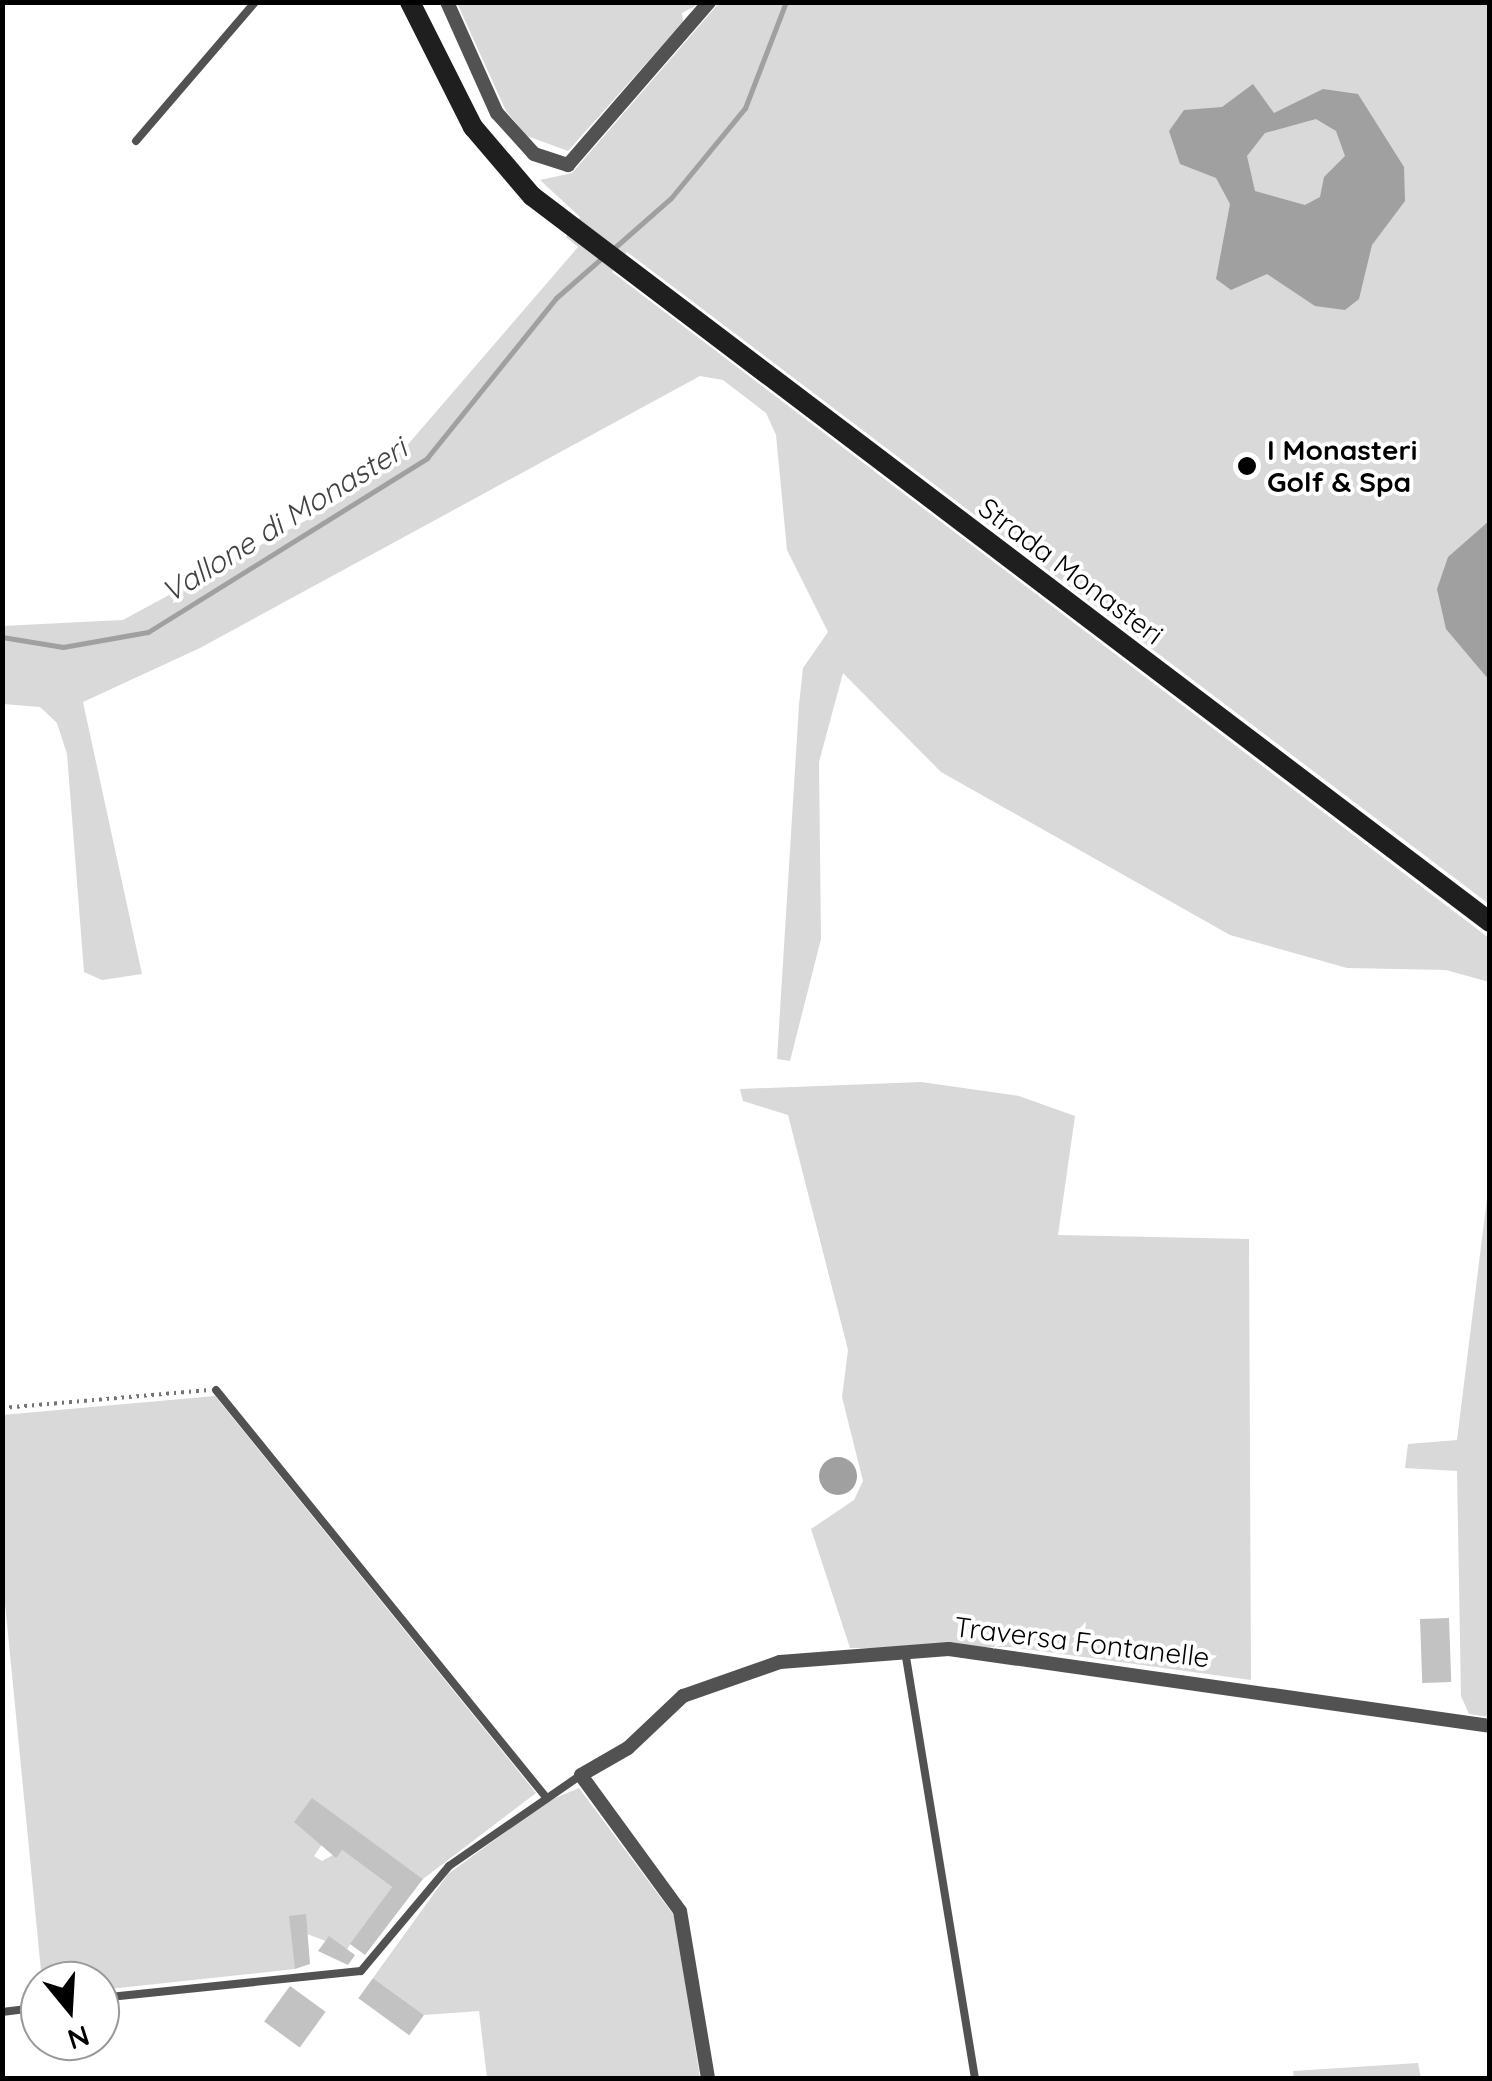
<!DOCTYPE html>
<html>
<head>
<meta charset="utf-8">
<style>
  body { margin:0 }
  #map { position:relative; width:1492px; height:2081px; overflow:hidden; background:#fff; font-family:Quicksand,sans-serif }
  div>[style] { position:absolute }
  .green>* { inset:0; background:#d9d9d9 }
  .water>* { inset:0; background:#a0a0a0 }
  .round { border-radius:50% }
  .stream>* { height:5px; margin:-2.5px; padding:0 2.5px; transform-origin:2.5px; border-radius:2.5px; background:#a0a0a0 }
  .building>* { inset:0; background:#c2c2c2; transform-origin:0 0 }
  .path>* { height:4px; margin-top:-2px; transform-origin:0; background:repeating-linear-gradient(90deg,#747474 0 2.5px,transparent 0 7.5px) }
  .service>* { height:8px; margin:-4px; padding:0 4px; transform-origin:4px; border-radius:4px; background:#525252 }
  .minor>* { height:14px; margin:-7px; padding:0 7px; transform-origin:7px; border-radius:7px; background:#525252 }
  .secondary>* { height:20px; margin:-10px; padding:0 10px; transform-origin:10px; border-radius:10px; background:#1f1f1f }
  .dots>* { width:28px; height:28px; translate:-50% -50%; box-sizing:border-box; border:5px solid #fff; border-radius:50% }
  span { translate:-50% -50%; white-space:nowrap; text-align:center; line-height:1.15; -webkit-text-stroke:8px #fff; paint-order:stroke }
  .poi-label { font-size:28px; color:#000; font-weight:700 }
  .left { translate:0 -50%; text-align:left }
  .street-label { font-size:28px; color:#000 }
  .water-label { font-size:30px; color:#414141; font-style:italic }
  .frame { position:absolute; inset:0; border:5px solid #000; pointer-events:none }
  .north { position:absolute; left:20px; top:1961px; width:100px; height:100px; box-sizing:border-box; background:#fff; border:2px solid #999; border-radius:50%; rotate:162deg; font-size:28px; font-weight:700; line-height:40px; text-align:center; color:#000 }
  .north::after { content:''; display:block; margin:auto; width:35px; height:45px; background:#000; clip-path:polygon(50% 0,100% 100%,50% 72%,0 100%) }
</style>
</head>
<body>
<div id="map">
  <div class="green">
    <div style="clip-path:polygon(457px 3px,701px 3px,682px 13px,683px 22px,568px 151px,527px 136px,506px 111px)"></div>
    <div style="clip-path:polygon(719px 3px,1489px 3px,1489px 904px,627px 252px,612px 272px,1489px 938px,1489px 982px,1446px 970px,1347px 968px,1230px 935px,941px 772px,843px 673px,819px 762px,821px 939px,790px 1061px,777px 1059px,799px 705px,803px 668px,828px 632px,787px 550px,776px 435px,766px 413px,723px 380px,700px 376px,200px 648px,83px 702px,142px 974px,102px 980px,84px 972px,67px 754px,57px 723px,40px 707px,3px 704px,2px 626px,123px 620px,340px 502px,404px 449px,578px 247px,566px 237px,580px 217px,540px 180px,572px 173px)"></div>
    <div style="clip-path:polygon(921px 1082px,1019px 1096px,1075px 1116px,1058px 1235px,1249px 1239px,1251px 1680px,1010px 1647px,850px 1648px,811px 1529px,854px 1500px,863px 1481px,842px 1397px,848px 1350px,788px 1115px,743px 1101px,740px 1089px)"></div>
    <div style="clip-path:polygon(1489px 1182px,1489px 1717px,1469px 1714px,1461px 1696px,1457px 1471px,1405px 1468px,1408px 1444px,1457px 1440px)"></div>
    <div style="clip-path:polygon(215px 1396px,536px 1793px,423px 1879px,312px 1799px,323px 1843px,314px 1856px,322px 1861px,342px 1850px,392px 1887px,347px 1949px,307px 1934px,295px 1969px,100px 1990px,100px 1981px,42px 1981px,3px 1583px,2px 1415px)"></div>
    <div style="clip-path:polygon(579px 1788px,675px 1917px,700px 2078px,487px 2078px,479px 2011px,424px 2015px,373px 1978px,448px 1874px,548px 1801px)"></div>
    <div style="clip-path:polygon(1418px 2063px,1421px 2078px,1294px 2078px,1293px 2071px)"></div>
  </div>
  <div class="water">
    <div style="clip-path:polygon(evenodd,1253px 84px,1274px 113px,1323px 89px,1358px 94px,1404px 167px,1405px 201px,1372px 245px,1359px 299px,1345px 310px,1315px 306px,1267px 274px,1231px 290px,1216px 279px,1230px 204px,1216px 178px,1180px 164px,1169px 131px,1184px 110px,1222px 107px,1253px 84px,1316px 119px,1336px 131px,1345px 156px,1324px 177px,1320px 197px,1305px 205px,1255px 191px,1247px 156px,1265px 133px,1316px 119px)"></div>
    <div style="clip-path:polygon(1489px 521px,1489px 680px,1446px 629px,1437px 589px,1448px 557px)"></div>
    <div class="round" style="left:819px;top:1457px;width:38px;height:38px"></div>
  </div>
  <div class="stream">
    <div style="left:613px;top:249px;width:77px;rotate:-41.3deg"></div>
    <div style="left:671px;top:198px;width:117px;rotate:-50.6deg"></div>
    <div style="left:745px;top:108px;width:114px;rotate:-68.9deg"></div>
    <div style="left:2px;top:637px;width:62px;rotate:9.3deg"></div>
    <div style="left:63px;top:647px;width:86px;rotate:-10deg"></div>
    <div style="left:148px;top:632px;width:329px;rotate:-31.9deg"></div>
    <div style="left:427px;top:458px;width:206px;rotate:-51.1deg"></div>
    <div style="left:556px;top:298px;width:64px;rotate:-41.2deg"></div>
  </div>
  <div class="building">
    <div style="left:1449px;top:1618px;width:64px;height:29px;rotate:88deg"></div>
    <div style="clip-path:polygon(312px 1798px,423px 1879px,365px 1955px,350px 1944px,392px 1887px,342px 1850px,336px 1858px,294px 1822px)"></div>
    <div style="clip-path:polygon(306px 1914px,310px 1964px,295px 1969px,289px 1916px)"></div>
    <div style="clip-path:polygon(329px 1936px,355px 1955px,348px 1965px,318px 1951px)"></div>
    <div style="left:373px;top:1978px;width:63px;height:25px;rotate:36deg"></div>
    <div style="left:290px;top:1986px;width:44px;height:44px;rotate:36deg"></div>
  </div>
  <div class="path">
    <div style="left:2px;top:1408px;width:205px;rotate:-5deg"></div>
  </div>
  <div class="service">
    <div style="left:136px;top:141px;width:183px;rotate:-49.4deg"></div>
    <div style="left:216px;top:1390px;width:523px;rotate:50.98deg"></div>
    <div style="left:905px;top:1651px;width:433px;rotate:80.7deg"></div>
    <div style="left:100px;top:1998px;width:262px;rotate:-5.9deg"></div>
    <div style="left:361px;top:1971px;width:137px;rotate:-50deg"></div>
    <div style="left:449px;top:1866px;width:160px;rotate:-34.6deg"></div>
    <div style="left:2px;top:2012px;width:38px;rotate:-7deg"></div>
  </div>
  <div class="minor">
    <div style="left:447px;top:2px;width:122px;rotate:65.8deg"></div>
    <div style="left:497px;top:113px;width:55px;rotate:47.9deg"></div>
    <div style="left:534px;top:154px;width:36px;rotate:18deg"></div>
    <div style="left:568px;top:165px;width:216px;rotate:-49.1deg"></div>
    <div style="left:708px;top:2078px;width:169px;rotate:-99.5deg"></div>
    <div style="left:680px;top:1911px;width:168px;rotate:-126.1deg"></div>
    <div style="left:581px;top:1775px;width:54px;rotate:-29.9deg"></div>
    <div style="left:628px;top:1748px;width:76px;rotate:-43.4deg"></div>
    <div style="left:683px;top:1696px;width:103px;rotate:-19.3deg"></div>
    <div style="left:780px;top:1662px;width:169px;rotate:-4.4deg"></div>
    <div style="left:949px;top:1649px;width:546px;rotate:8.1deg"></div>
  </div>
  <div class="secondary">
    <div style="left:410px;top:2px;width:140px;rotate:63.3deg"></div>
    <div style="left:473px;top:127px;width:91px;rotate:49.5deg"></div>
    <div style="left:532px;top:196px;width:1202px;rotate:37.16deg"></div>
  </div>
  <div class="dots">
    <div style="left:1247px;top:466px;background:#000"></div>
  </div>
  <div class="poi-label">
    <span class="left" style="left:1267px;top:466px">I Monasteri<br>Golf &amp; Spa</span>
  </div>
  <div class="street-label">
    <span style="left:1071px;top:571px;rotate:37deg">Strada Monasteri</span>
    <span style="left:1082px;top:1642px;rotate:7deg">Traversa Fontanelle</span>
  </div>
  <div class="water-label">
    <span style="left:284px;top:520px;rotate:-32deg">Vallone di Monasteri</span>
  </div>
  <div class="frame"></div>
  <div class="north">N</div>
</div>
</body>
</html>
